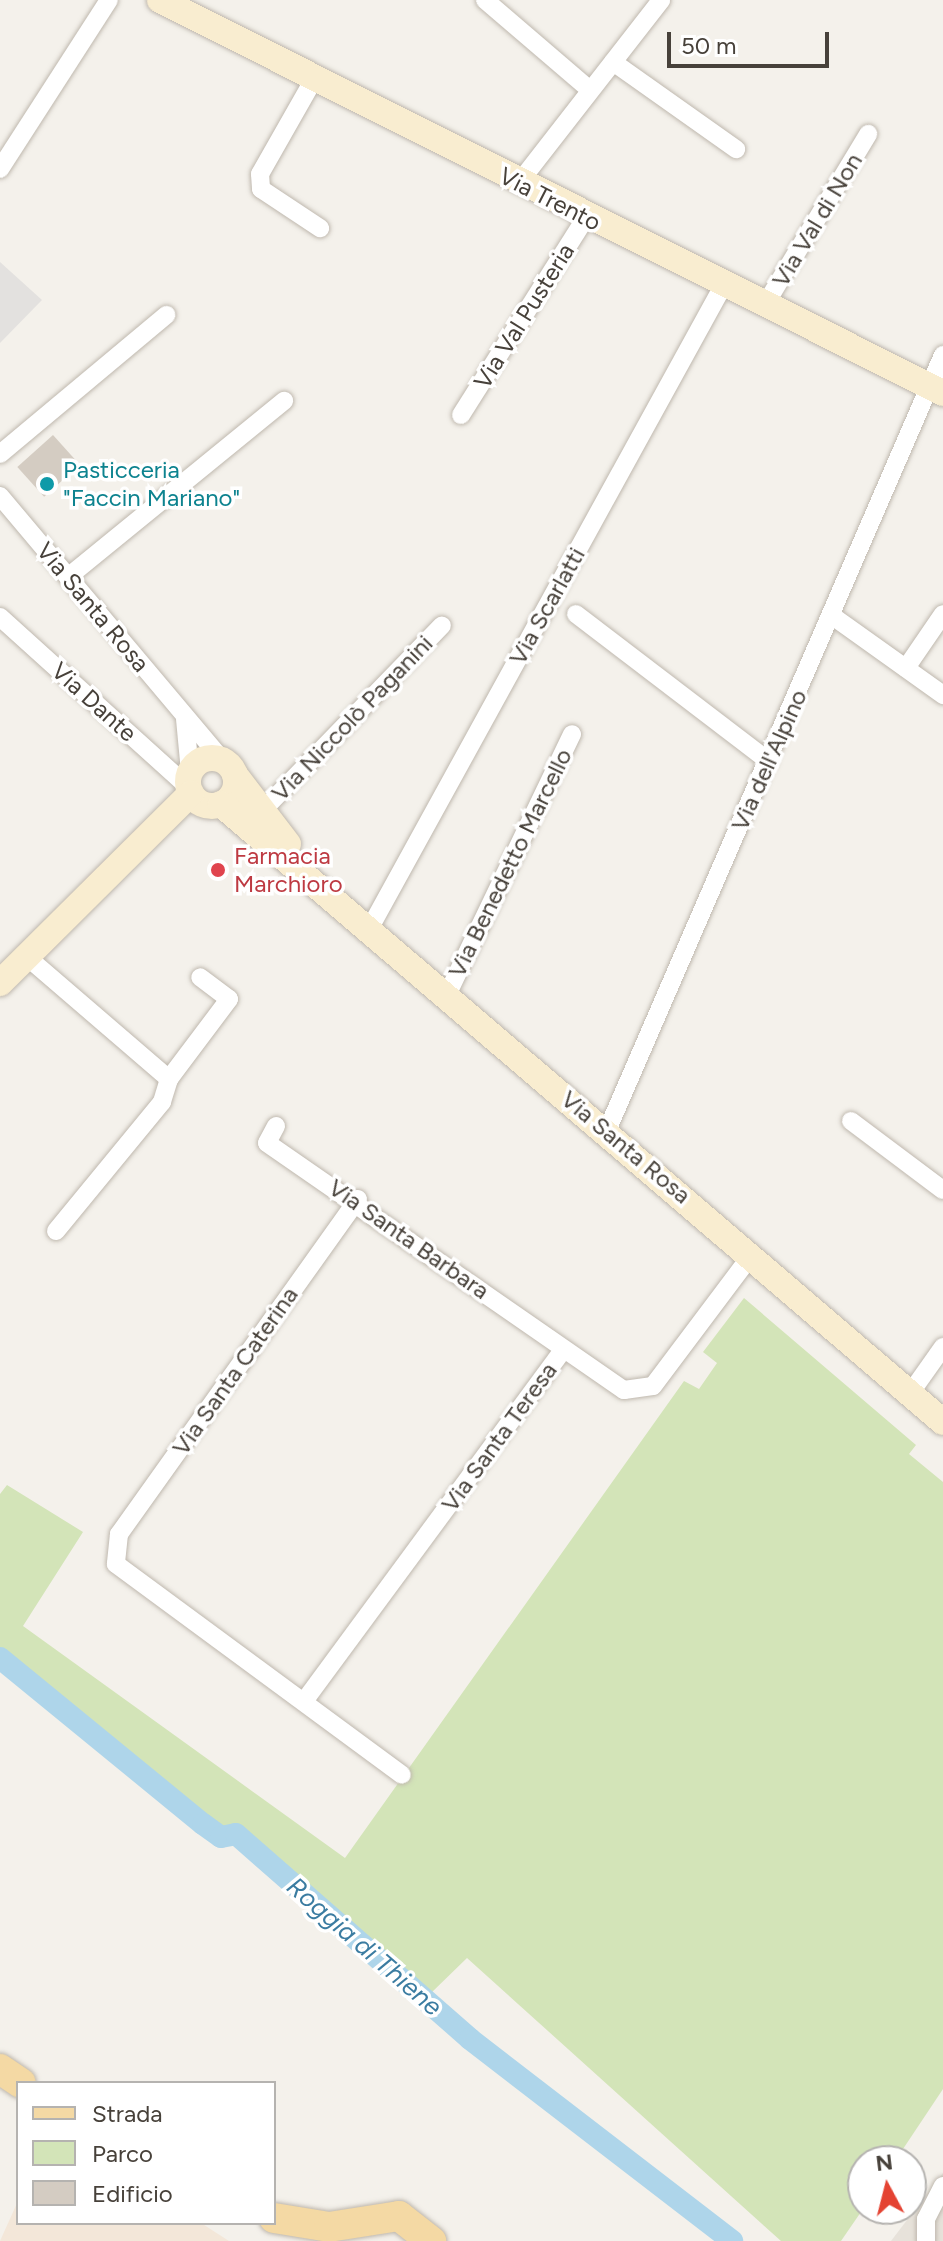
<!DOCTYPE html>
<html>
<head>
<meta charset="utf-8">
<style>
  body { margin:0 }
  #map { position:relative; width:943px; height:2241px; overflow:hidden; background:#f4f1eb; font-family:Figtree,sans-serif }
  div>[style] { position:absolute }
  .residential>* { inset:0; background:#e7e2da }
  .commercial>* { inset:0; background:#f3e7d9 }
  .green>* { inset:0; background:#d3e4b8 }
  .parking>* { inset:0; background:#e3e1df }
  .canal>* { height:22px; margin:-11px; padding:0 11px; transform-origin:11px; border-radius:11px; background:#aed5ea }
  .building>* { inset:0; background:#d4ccc2; transform-origin:0 0 }
  .roads { filter:drop-shadow(0 0 2px #bfb8ae) drop-shadow(0 0 2px #bfb8ae) }
  .street>* { height:18px; margin:-9px; padding:0 9px; transform-origin:9px; border-radius:9px; background:#fff }
  .secondary>* { height:26px; margin:-13px; padding:0 13px; transform-origin:13px; border-radius:13px; background:#f9edd0 }
  .secondary>.ring { margin:-13px; padding:0; box-sizing:content-box; background:none; border:26px solid #f9edd0; border-radius:50% }
  .primary>* { height:30px; margin:-15px; padding:0 15px; transform-origin:15px; border-radius:15px; background:#f4d9a4 }
  .dots>* { width:22px; height:22px; translate:-50% -50%; box-sizing:border-box; border:4px solid #fff; border-radius:50% }
  span { translate:-50% -50%; white-space:nowrap; text-align:center; line-height:1.15; -webkit-text-stroke:7px #fff; paint-order:stroke }
  .street-label { font-size:24px; color:#47413a }
  .culture-label { font-size:24px; color:#0d838f }
  .left { translate:0 -50%; text-align:left }
  .health-label { font-size:24px; color:#be3a42 }
  .water-label { font-size:26px; color:#3b7ca1; font-style:italic }
  .legend { position:absolute; left:16px; top:2081px; width:260px; height:144px; box-sizing:border-box; background:#fff; border:2px solid #b5b3b0; margin:0; padding:10px 14px; list-style:none; font-size:24px; color:#47413a }
  .legend li { display:flex; align-items:center; gap:16px; height:40px }
  .legend b { width:40px; border:2px solid #b5b3b0 }
  .north { position:absolute; left:847px; top:2145px; width:80px; height:80px; box-sizing:border-box; background:#fff; border:2px solid #b5b3b0; border-radius:50%; rotate:353deg; font-size:22px; font-weight:700; line-height:32px; text-align:center; color:#47413a }
  .north::after { content:''; display:block; margin:auto; width:28px; height:36px; background:#e44332; clip-path:polygon(50% 0,100% 100%,50% 72%,0 100%) }
  .scale { position:absolute; left:667px; top:32px; width:162px; height:36px; box-sizing:border-box; border:4px solid #47413a; border-top:0; padding-left:10px; font-size:24px; line-height:28px; white-space:nowrap; color:#47413a; -webkit-text-stroke:6px #fff; paint-order:stroke }
</style>
</head>
<body>
<div id="map">
  <div class="residential">
    <div style="clip-path:polygon(943px 2173px,943px 2241px,891px 2241px)"></div>
  </div>
  <div class="commercial">
    <div style="clip-path:polygon(18px 2201px,18px 2223px,201px 2223px,229px 2241px,0 2241px)"></div>
  </div>
  <div class="green">
    <div style="clip-path:polygon(744px 1298px,916px 1445px,909px 1454px,943px 1482px,943px 2089px,895px 2161px,863px 2161px,863px 2209px,841px 2241px,781px 2241px,467px 1958px,430px 1994px,0 1652px,0 1494px,7px 1485px,83px 1532px,23px 1626px,345px 1858px,684px 1381px,699px 1389px,717px 1363px,703px 1352px)"></div>
  </div>
  <div class="parking">
    <div style="clip-path:polygon(0 262px,42px 300px,0 343px)"></div>
  </div>
  <div class="canal">
    <div style="left:0;top:1658px;width:262px;rotate:39.3deg"></div>
    <div style="left:203px;top:1824px;width:22px;rotate:36deg"></div>
    <div style="left:221px;top:1837px;width:15px;rotate:-11deg"></div>
    <div style="left:236px;top:1834px;width:311px;rotate:41.2deg"></div>
    <div style="left:470px;top:2039px;width:331px;rotate:37.6deg"></div>
  </div>
  <div class="building">
    <div style="left:53px;top:435px;width:40px;height:48px;rotate:48deg"></div>
  </div>
  <div class="roads">
    <div class="street">
      <div style="left:485px;top:0;width:137px;rotate:40.6deg"></div>
      <div style="left:613px;top:62px;width:151px;rotate:35.3deg"></div>
      <div style="left:314px;top:79px;width:109px;rotate:119.6deg"></div>
      <div style="left:260px;top:174px;width:15px;rotate:86deg"></div>
      <div style="left:261px;top:189px;width:71px;rotate:33.5deg"></div>
      <div style="left:0;top:169px;width:201px;rotate:-57.2deg"></div>
      <div style="left:518px;top:184px;width:233px;rotate:-52.1deg"></div>
      <div style="left:765px;top:305px;width:200px;rotate:-58.9deg"></div>
      <div style="left:461px;top:415px;width:234px;rotate:-57.7deg"></div>
      <div style="left:0;top:454px;width:217px;rotate:-39.9deg"></div>
      <div style="left:0;top:496px;width:348px;rotate:49.9deg"></div>
      <div style="left:68px;top:577px;width:279px;rotate:-39.2deg"></div>
      <div style="left:576px;top:614px;width:242px;rotate:37.4deg"></div>
      <div style="left:831px;top:615px;width:138px;rotate:35.5deg"></div>
      <div style="left:0;top:617px;width:253px;rotate:42.1deg"></div>
      <div style="left:906px;top:668px;width:65px;rotate:-55.6deg"></div>
      <div style="left:185px;top:719px;width:53px;rotate:84.6deg"></div>
      <div style="left:263px;top:810px;width:257px;rotate:-45.9deg"></div>
      <div style="left:371px;top:926px;width:730px;rotate:-61.19deg"></div>
      <div style="left:26px;top:956px;width:189px;rotate:40.7deg"></div>
      <div style="left:169px;top:1079px;width:24px;rotate:107deg"></div>
      <div style="left:162px;top:1102px;width:167px;rotate:129.4deg"></div>
      <div style="left:448px;top:993px;width:287px;rotate:-64.4deg"></div>
      <div style="left:169px;top:1079px;width:100px;rotate:-53.1deg"></div>
      <div style="left:229px;top:999px;width:36px;rotate:-143deg"></div>
      <div style="left:851px;top:1121px;width:115px;rotate:36.9deg"></div>
      <div style="left:276px;top:1126px;width:19px;rotate:118deg"></div>
      <div style="left:267px;top:1143px;width:434px;rotate:34.7deg"></div>
      <div style="left:624px;top:1390px;width:29px;rotate:-8deg"></div>
      <div style="left:653px;top:1386px;width:165px;rotate:-53.1deg"></div>
      <div style="left:606px;top:1133px;width:848px;rotate:-66.58deg"></div>
      <div style="left:358px;top:1199px;width:412px;rotate:125.5deg"></div>
      <div style="left:119px;top:1534px;width:30px;rotate:96deg"></div>
      <div style="left:116px;top:1564px;width:355px;rotate:36.4deg"></div>
      <div style="left:909px;top:1395px;width:59px;rotate:-54.7deg"></div>
      <div style="left:305px;top:1700px;width:435px;rotate:-53.6deg"></div>
      <div style="left:926px;top:2241px;width:22px;rotate:-90deg"></div>
      <div style="left:926px;top:2219px;width:37px;rotate:-63deg"></div>
    </div>
    <div class="secondary">
      <div style="left:160px;top:0;width:876px;rotate:26.65deg"></div>
      <div class="ring" style="left:188px;top:758px;width:22px;height:22px"></div>
      <div style="left:235px;top:775px;width:87px;rotate:52.5deg"></div>
      <div style="left:221px;top:804px;width:950px;rotate:40.56deg"></div>
      <div style="left:0;top:983px;width:269px;rotate:-44.8deg"></div>
    </div>
    <div class="primary">
      <div style="left:0;top:2069px;width:25px;rotate:34deg"></div>
      <div style="left:274px;top:2218px;width:56px;rotate:9.3deg"></div>
      <div style="left:329px;top:2227px;width:71px;rotate:-8.9deg"></div>
      <div style="left:399px;top:2216px;width:41px;rotate:38deg"></div>
    </div>
  </div>
  <div class="dots">
    <div style="left:47px;top:484px;background:#0f9aa8"></div>
    <div style="left:218px;top:870px;background:#e0444e"></div>
  </div>
  <div class="street-label">
    <span style="left:550px;top:199px;rotate:27deg">Via Trento</span>
    <span style="left:817px;top:220px;rotate:-59deg">Via Val di Non</span>
    <span style="left:524px;top:316px;rotate:-58deg">Via Val Pusteria</span>
    <span style="left:547px;top:606px;rotate:-61deg">Via Scarlatti</span>
    <span style="left:93px;top:607px;rotate:50deg">Via Santa Rosa</span>
    <span style="left:94px;top:702px;rotate:42deg">Via Dante</span>
    <span style="left:352px;top:718px;rotate:-46deg">Via Niccolò Paganini</span>
    <span style="left:769px;top:760px;rotate:-66deg">Via dell'Alpino</span>
    <span style="left:510px;top:863px;rotate:-64deg">Via Benedetto Marcello</span>
    <span style="left:626px;top:1147px;rotate:40deg">Via Santa Rosa</span>
    <span style="left:409px;top:1239px;rotate:35deg">Via Santa Barbara</span>
    <span style="left:235px;top:1371px;rotate:-55deg">Via Santa Caterina</span>
    <span style="left:499px;top:1437px;rotate:-54deg">Via Santa Teresa</span>
  </div>
  <div class="culture-label">
    <span class="left" style="left:63px;top:484px">Pasticceria<br>"Faccin Mariano"</span>
  </div>
  <div class="health-label">
    <span class="left" style="left:234px;top:870px">Farmacia<br>Marchioro</span>
  </div>
  <div class="water-label">
    <span style="left:364px;top:1947px;rotate:41deg">Roggia di Thiene</span>
  </div>
  <ul class="legend">
  <li><b style="height:10px;background:#f4d9a4"></b>Strada</li>
  <li><b style="height:22px;background:#d3e4b8"></b>Parco</li>
  <li><b style="height:22px;background:#d4ccc2"></b>Edificio</li>
  </ul>
  <div class="north">N</div>
  <div class="scale">50 m</div>
</div>
</body>
</html>
